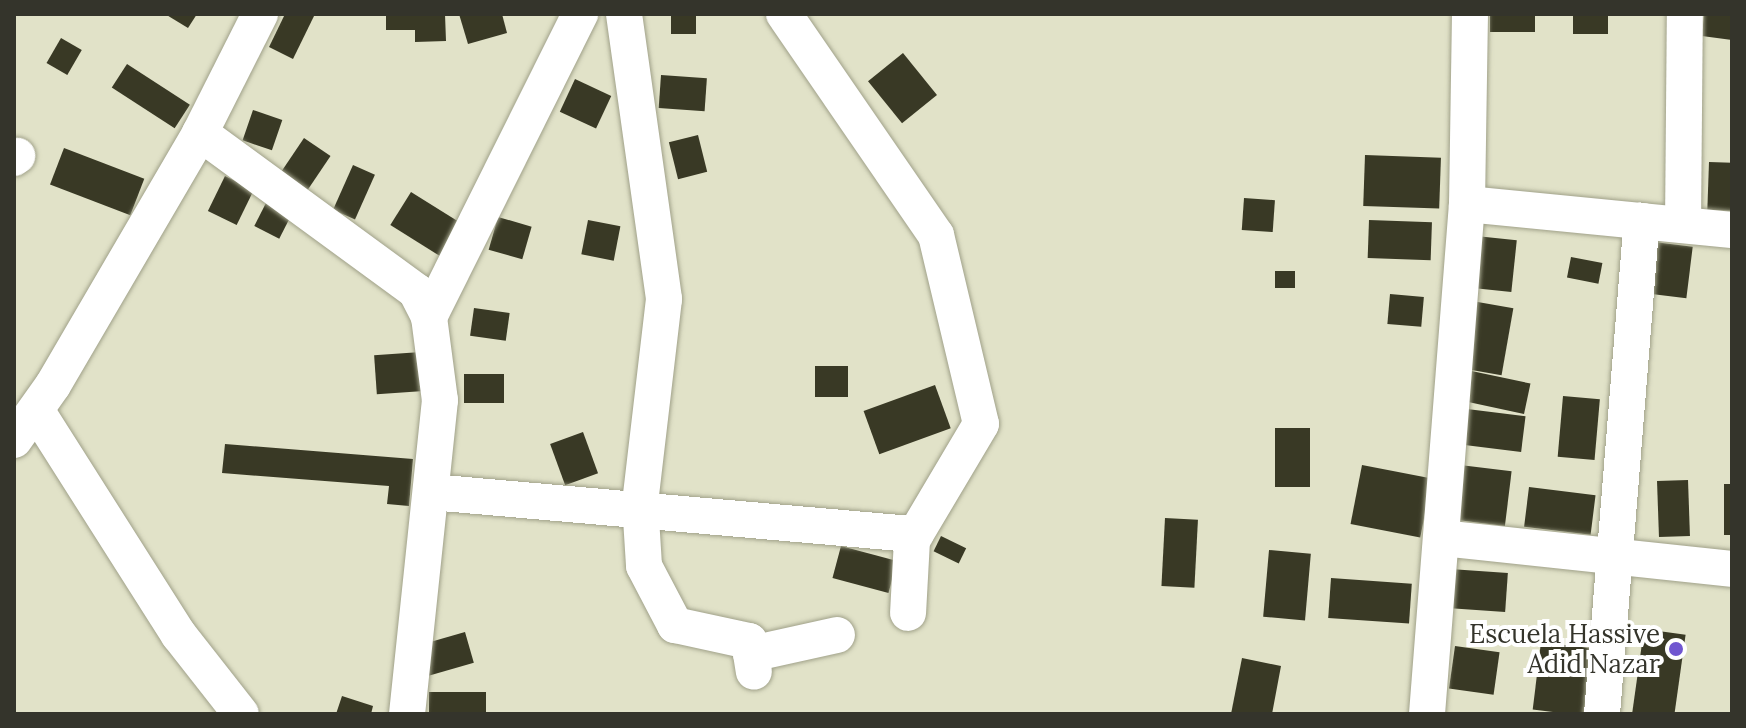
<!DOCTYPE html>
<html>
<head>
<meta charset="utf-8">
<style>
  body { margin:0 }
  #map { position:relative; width:1746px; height:728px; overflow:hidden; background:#e1e2c8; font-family:Lora,serif }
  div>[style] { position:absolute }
  .building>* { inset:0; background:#393925; transform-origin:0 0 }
  .roads { filter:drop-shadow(0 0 2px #a0a189) drop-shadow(0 0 2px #a0a189) }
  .minor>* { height:36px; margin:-18px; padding:0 18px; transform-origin:18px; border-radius:18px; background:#fff }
  .dots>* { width:22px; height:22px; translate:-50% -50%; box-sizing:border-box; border:4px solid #fff; border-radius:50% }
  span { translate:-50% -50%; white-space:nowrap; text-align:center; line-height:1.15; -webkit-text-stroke:8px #fff; paint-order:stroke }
  .poi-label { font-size:26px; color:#34342b }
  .right { translate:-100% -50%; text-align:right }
  .frame { position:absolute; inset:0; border:16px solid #34342b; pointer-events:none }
</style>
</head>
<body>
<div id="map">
  <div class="building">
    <div style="clip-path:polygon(165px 14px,197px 14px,188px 28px)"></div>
    <div style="clip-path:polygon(285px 14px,315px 14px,293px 59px,269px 47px)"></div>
    <div style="clip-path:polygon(386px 14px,445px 14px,446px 41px,415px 42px,415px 30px,386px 30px)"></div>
    <div style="clip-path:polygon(459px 14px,502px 14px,507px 33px,468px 44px)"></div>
    <div style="left:671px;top:14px;width:25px;height:20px"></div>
    <div style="left:1490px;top:14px;width:45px;height:18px"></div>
    <div style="left:1573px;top:14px;width:35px;height:20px"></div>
    <div style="clip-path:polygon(1704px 14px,1732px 14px,1732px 40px,1702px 36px)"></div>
    <div style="left:61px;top:38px;width:24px;height:29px;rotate:30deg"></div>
    <div style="left:903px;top:53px;width:54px;height:45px;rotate:51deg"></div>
    <div style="left:127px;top:64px;width:75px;height:28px;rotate:33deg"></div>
    <div style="left:661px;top:75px;width:46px;height:33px;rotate:4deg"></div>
    <div style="left:575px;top:79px;width:40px;height:36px;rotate:25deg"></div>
    <div style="left:253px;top:110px;width:31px;height:32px;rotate:19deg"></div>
    <div style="left:698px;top:135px;width:38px;height:30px;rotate:76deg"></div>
    <div style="left:304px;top:138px;width:32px;height:41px;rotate:34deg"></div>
    <div style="left:64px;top:148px;width:86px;height:39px;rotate:21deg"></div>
    <div style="left:1365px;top:155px;width:76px;height:51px;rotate:2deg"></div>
    <div style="left:1709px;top:162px;width:23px;height:48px;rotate:2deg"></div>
    <div style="left:353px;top:165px;width:24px;height:49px;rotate:24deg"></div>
    <div style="left:225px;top:176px;width:32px;height:39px;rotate:26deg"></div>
    <div style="left:411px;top:192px;width:60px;height:39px;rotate:32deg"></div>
    <div style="left:1244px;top:198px;width:31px;height:32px;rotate:4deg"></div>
    <div style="left:267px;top:201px;width:28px;height:28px;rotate:27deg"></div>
    <div style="left:498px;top:217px;width:35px;height:34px;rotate:16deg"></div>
    <div style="left:588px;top:220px;width:33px;height:35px;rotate:11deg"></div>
    <div style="left:1369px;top:220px;width:63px;height:38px;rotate:2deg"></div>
    <div style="left:1476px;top:236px;width:41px;height:52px;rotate:6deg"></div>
    <div style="left:1654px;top:242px;width:39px;height:52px;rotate:7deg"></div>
    <div style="left:1571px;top:257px;width:32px;height:21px;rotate:11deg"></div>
    <div style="left:1275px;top:271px;width:20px;height:17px"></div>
    <div style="left:1390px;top:294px;width:34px;height:30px;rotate:5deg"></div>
    <div style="left:1472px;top:301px;width:42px;height:68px;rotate:10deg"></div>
    <div style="left:474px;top:308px;width:36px;height:28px;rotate:8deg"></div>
    <div style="left:421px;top:352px;width:39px;height:47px;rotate:86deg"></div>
    <div style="left:848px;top:366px;width:31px;height:33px;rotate:90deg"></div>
    <div style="left:1462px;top:369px;width:70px;height:31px;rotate:12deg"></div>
    <div style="left:464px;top:374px;width:40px;height:29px"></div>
    <div style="left:935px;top:385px;width:46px;height:76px;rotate:70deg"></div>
    <div style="left:1563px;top:396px;width:37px;height:61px;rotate:5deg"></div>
    <div style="left:1459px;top:408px;width:67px;height:36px;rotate:7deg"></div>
    <div style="left:1275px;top:428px;width:35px;height:59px"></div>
    <div style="left:583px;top:432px;width:44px;height:35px;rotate:70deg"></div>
    <div style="clip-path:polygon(225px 444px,413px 459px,409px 506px,387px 504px,389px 486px,222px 473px)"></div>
    <div style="left:1362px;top:465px;width:71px;height:60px;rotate:11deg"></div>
    <div style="left:1460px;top:465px;width:52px;height:55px;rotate:7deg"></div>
    <div style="left:1688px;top:480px;width:56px;height:31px;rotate:88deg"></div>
    <div style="left:1724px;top:484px;width:8px;height:51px"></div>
    <div style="left:1529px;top:487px;width:67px;height:40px;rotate:7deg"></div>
    <div style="left:1165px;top:518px;width:33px;height:68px;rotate:3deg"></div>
    <div style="left:941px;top:536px;width:28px;height:17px;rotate:26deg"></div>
    <div style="left:841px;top:546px;width:58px;height:33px;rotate:15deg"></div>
    <div style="left:1269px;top:550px;width:42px;height:67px;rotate:5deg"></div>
    <div style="left:1450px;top:569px;width:58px;height:39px;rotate:4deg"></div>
    <div style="left:1331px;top:578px;width:81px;height:40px;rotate:4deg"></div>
    <div style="left:1644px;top:629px;width:42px;height:86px;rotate:8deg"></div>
    <div style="left:465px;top:632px;width:32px;height:47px;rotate:74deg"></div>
    <div style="left:1541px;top:642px;width:51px;height:68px;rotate:7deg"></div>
    <div style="left:1455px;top:646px;width:45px;height:43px;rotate:8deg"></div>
    <div style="clip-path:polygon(1242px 658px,1281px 666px,1272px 714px,1231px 714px)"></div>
    <div style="left:429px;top:692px;width:57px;height:22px"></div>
    <div style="clip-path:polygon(342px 696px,373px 706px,371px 714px,336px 714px)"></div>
  </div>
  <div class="roads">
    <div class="minor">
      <div style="left:624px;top:14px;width:288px;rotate:82deg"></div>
      <div style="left:664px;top:299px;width:204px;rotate:96.7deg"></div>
      <div style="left:640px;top:502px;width:64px;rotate:86.4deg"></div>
      <div style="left:644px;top:566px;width:67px;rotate:62.3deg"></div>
      <div style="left:675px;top:625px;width:76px;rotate:12.2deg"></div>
      <div style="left:749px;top:641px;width:31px;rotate:81deg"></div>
      <div style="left:784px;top:14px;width:268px;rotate:55.5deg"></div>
      <div style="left:936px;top:235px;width:194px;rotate:76.6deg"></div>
      <div style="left:981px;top:424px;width:135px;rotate:120.7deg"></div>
      <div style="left:912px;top:540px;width:73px;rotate:93.1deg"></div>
      <div style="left:200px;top:133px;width:268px;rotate:36.2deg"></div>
      <div style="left:416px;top:291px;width:29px;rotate:63deg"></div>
      <div style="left:429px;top:317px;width:84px;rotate:82.5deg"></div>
      <div style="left:440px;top:400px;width:316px;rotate:96deg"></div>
      <div style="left:14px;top:158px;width:4px;rotate:-34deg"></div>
      <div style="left:1467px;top:204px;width:266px;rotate:5.6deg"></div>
      <div style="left:1683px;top:225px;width:211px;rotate:-89.5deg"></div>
      <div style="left:429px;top:317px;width:339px;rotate:-63.5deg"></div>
      <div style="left:36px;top:410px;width:267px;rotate:57.6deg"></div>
      <div style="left:179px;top:635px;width:100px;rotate:51.9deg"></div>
      <div style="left:14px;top:440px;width:67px;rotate:-54.7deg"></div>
      <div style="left:53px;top:385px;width:292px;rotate:-59.7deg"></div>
      <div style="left:200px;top:133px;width:133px;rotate:-63.2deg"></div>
      <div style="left:431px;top:492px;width:486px;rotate:5deg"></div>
      <div style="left:1442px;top:538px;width:292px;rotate:6.1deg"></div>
      <div style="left:751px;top:654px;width:88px;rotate:-12.5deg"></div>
      <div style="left:1427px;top:714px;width:512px;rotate:-85.52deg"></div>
      <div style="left:1467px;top:204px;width:190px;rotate:-89.1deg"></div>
      <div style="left:1602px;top:714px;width:495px;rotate:-85.4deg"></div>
    </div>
  </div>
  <div class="dots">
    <div style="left:1676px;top:649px;background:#7056d0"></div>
  </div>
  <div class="poi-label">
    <span class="right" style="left:1660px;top:649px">Escuela Hassive<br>Adid Nazar</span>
  </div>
  <div class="frame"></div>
</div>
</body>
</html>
